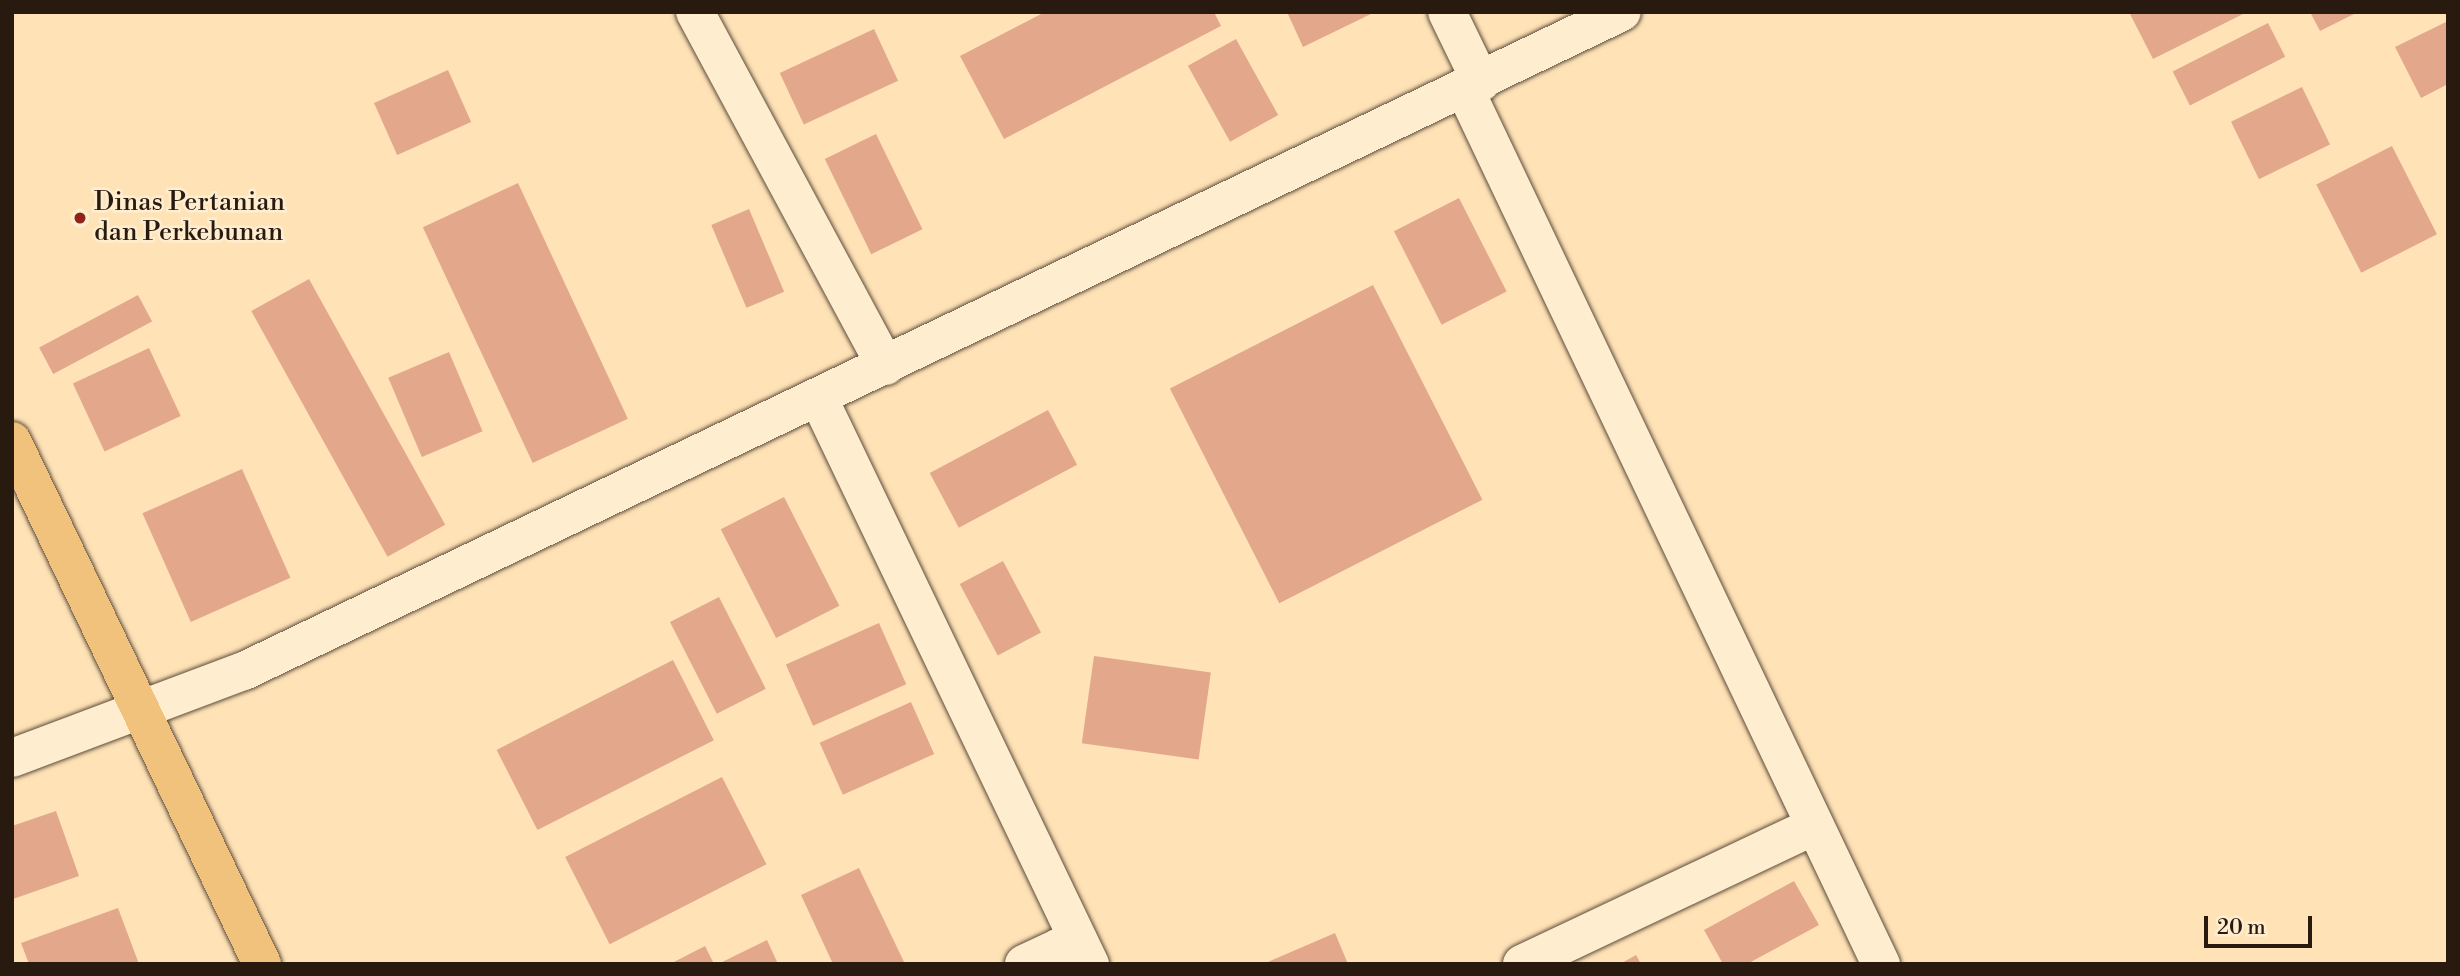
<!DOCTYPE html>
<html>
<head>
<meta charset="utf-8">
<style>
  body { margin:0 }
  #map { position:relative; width:2460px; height:976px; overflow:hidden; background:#ffe3b7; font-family:"Libre Bodoni",serif }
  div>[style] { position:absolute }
  .building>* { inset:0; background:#e3a78c; transform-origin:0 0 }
  .roads { filter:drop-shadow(0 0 2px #5e4c3a) drop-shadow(0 0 2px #5e4c3a) }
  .street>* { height:38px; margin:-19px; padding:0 19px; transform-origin:19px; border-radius:19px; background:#ffedd0 }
  .highway>* { height:38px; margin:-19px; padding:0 19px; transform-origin:19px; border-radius:19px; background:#f0c27c }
  .dots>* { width:19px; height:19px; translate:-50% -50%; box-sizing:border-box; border:4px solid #ffedd0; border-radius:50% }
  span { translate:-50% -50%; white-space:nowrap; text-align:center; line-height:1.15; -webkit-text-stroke:5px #ffedd0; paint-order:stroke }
  .poi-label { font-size:26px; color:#291a10 }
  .left { translate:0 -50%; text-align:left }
  .frame { position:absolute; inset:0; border:14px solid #291a10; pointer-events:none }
  .scale { position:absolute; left:2204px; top:916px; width:108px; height:32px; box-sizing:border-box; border:4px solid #291a10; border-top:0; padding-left:9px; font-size:21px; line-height:24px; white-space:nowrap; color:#291a10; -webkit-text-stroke:5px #ffedd0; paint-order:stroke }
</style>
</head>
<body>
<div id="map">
  <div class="building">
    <div style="clip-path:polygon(1045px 12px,1214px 12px,1221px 26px,1004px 139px,960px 56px)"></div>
    <div style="clip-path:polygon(1287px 12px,1375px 12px,1303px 47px)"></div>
    <div style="clip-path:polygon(2129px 12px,2247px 12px,2153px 59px)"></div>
    <div style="clip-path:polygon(2310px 12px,2358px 12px,2320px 31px)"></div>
    <div style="clip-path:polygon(2448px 21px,2448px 84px,2421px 98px,2395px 47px)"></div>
    <div style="left:2268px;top:23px;width:38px;height:107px;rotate:63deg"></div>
    <div style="left:874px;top:29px;width:57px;height:104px;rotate:65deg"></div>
    <div style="left:1236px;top:39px;width:87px;height:55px;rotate:61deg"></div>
    <div style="left:448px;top:70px;width:57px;height:81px;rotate:66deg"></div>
    <div style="left:2302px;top:87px;width:64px;height:79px;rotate:64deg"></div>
    <div style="left:876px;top:134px;width:106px;height:57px;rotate:64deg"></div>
    <div style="left:2392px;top:146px;width:99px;height:85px;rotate:63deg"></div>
    <div style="left:518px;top:183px;width:260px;height:105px;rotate:65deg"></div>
    <div style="left:1459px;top:198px;width:105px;height:73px;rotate:63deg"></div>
    <div style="left:749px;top:209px;width:90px;height:41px;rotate:67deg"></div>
    <div style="left:309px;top:279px;width:281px;height:66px;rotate:61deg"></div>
    <div style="left:1373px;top:285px;width:241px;height:228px;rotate:63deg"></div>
    <div style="left:138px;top:295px;width:30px;height:112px;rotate:62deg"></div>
    <div style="left:149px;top:348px;width:75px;height:84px;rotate:65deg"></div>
    <div style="left:449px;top:352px;width:86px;height:66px;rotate:67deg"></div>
    <div style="left:1048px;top:410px;width:62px;height:134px;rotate:62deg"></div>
    <div style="left:242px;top:469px;width:119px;height:109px;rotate:66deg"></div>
    <div style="left:784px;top:497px;width:122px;height:71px;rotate:63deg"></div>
    <div style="left:1003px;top:561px;width:81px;height:49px;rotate:62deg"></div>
    <div style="left:719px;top:597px;width:103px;height:55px;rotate:63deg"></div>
    <div style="left:879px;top:623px;width:67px;height:102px;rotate:66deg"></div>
    <div style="left:1094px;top:656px;width:118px;height:88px;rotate:8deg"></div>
    <div style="left:673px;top:660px;width:90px;height:198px;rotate:63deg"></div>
    <div style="left:911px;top:702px;width:57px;height:100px;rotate:66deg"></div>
    <div style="left:722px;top:777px;width:98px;height:176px;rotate:63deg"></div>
    <div style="clip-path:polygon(56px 811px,79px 876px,13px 899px,12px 826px)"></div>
    <div style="clip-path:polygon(859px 868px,905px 964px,833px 964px,801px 895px)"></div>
    <div style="clip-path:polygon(1794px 881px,1819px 925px,1747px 964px,1723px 964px,1704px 930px)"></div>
    <div style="clip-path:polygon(118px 908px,139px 964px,29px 964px,21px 943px)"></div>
    <div style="clip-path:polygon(1335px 933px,1348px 964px,1263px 964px)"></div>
    <div style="clip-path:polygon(767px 940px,778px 964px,718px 964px)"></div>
    <div style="clip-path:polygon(705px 946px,714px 964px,670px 964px)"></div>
    <div style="clip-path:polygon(1636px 955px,1641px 964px,1620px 964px)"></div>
  </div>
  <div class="roads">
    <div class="street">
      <div style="left:695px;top:12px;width:402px;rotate:61.7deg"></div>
      <div style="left:1447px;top:12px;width:78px;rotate:64.1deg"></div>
      <div style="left:1465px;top:90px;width:968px;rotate:64.55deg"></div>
      <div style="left:819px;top:399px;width:627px;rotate:64.38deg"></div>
      <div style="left:12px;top:758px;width:248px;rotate:-20.6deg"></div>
      <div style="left:244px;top:671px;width:1527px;rotate:-25.56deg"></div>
      <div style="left:1024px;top:964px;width:59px;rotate:-25.3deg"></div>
      <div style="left:1522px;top:964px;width:321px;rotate:-25.3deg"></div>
    </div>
    <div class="highway">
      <div style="left:12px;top:441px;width:580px;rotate:64.45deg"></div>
    </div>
  </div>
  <div class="dots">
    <div style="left:80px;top:218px;background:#8f2418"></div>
  </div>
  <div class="poi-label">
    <span class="left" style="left:94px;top:218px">Dinas Pertanian<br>dan Perkebunan</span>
  </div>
  <div class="frame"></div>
  <div class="scale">20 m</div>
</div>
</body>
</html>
